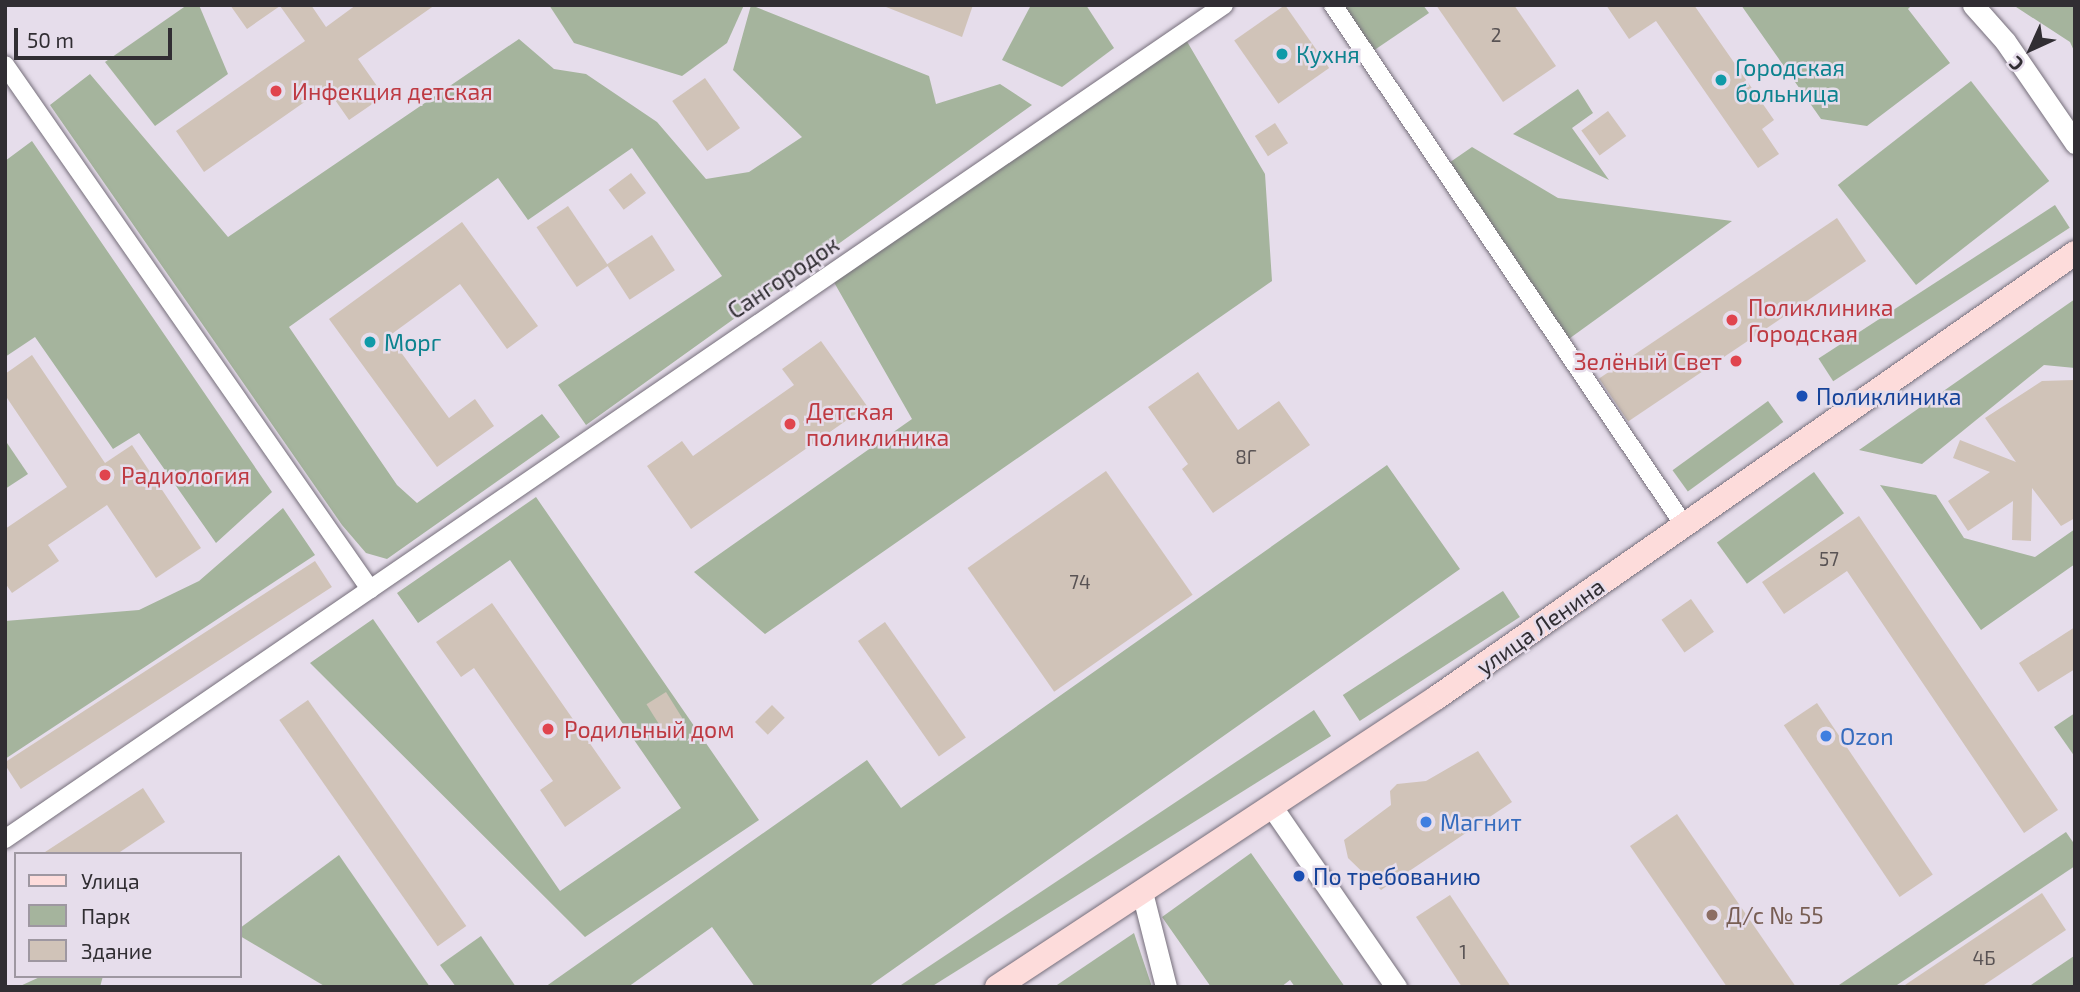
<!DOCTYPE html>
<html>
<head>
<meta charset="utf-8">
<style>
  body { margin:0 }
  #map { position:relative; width:2080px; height:992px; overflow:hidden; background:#e6ddeb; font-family:"Exo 2",sans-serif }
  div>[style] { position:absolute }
  .green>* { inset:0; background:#a5b49d; transform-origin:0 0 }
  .building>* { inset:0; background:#d0c3b8; transform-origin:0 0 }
  .roads { filter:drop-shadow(0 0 2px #766f7b) drop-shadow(0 0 2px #766f7b) }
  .minor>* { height:18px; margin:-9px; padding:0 9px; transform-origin:9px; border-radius:9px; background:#fff }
  .tertiary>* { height:21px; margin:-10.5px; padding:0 10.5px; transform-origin:10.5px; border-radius:10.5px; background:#fff }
  .secondary>* { height:24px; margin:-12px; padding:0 12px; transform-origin:12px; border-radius:12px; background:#fddcdb }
  .dots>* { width:19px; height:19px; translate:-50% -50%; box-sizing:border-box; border:4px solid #e6ddeb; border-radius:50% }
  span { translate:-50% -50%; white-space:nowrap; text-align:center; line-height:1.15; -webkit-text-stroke:5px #e6ddeb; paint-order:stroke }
  .number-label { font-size:19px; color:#595354 }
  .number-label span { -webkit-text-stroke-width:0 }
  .culture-label { font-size:23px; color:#0d838f }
  .left { translate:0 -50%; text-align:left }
  .health-label { font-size:23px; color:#be3a42 }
  .right { translate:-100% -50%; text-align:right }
  .street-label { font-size:23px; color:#312e33 }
  .transit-label { font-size:23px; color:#164399 }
  .shop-label { font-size:23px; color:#366cbe }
  .education-label { font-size:23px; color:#785e54 }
  .frame { position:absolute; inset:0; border:7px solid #312e33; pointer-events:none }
  .legend { position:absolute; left:14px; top:852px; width:228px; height:126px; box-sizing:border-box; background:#e6ddeb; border:2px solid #9e97a1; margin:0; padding:9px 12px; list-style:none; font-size:21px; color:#312e33 }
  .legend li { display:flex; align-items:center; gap:14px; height:35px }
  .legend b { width:35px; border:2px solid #9e97a1 }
  .north { position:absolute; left:1996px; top:14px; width:70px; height:70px; -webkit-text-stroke:5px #e6ddeb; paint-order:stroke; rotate:225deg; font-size:19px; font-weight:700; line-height:28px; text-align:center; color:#312e33 }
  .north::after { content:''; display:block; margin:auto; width:24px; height:32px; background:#312e33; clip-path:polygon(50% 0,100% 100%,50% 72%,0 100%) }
  .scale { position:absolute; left:14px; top:28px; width:158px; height:32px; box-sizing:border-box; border:4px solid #312e33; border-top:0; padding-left:9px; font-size:21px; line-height:24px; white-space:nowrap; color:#312e33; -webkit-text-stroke:5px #e6ddeb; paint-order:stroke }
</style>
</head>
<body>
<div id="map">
  <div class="green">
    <div style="clip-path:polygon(187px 5px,199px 5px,228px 74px,155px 126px,105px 62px)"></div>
    <div style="clip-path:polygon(549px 5px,744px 5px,727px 43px,682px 76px,574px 43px)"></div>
    <div style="clip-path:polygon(751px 5px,929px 76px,936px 104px,1000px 84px,1032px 105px,586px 425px,558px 385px,722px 276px,632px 148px,528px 220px,498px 178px,289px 327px,397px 485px,417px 503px,542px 414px,560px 437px,387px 559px,366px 553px,342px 525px,50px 105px,90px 74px,228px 237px,519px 39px,554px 69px,586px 74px,657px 122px,706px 179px,749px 172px,802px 137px,733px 70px)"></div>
    <div style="clip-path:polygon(1031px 5px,1086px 5px,1114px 48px,1062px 87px,1002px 60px)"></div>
    <div style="clip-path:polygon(1338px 5px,1423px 5px,1429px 13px,1370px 53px)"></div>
    <div style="clip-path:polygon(1741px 5px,1912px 5px,1908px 9px,1950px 63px,1867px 126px,1821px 119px)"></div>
    <div style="clip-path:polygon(2013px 5px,2075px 5px,2075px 53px,2070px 42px)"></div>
    <div style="clip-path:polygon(1182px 33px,1265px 174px,1272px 281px,765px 634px,694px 572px,912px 419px,831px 277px)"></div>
    <div style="left:1971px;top:81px;width:127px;height:169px;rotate:52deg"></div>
    <div style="clip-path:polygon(1578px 89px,1593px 113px,1572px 128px,1609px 180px,1513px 134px)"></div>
    <div style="clip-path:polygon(32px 141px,272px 492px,216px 543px,139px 433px,113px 449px,35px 337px,5px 357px,5px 161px)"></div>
    <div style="clip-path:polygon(1472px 147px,1558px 198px,1732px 221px,1566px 341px,1446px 165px)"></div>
    <div style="left:2055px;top:205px;width:27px;height:282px;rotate:57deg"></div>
    <div style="clip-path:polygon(2075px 299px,2075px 368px,2044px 365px,1922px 464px,1859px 450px)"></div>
    <div style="left:1768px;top:401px;width:26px;height:118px;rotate:54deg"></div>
    <div style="clip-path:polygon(5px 440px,28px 474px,5px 489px)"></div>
    <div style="clip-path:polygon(1387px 465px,1460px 569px,868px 987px,755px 987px,712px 927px,628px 987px,545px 987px,867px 760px,901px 808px)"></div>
    <div style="left:1814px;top:472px;width:51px;height:120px;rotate:54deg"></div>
    <div style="clip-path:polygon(1880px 485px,1936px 495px,1964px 538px,2035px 557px,2075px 529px,2075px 564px,1981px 630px)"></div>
    <div style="clip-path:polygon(536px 497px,759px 820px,585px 937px,310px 663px,373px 619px,560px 891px,681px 808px,510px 560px,418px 623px,397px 593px)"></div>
    <div style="clip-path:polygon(283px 508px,315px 555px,5px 759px,5px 621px,139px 610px,199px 581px)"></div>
    <div style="left:1503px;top:591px;width:31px;height:191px;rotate:57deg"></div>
    <div style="clip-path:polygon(1314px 710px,1331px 736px,931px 987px,898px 987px)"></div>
    <div style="clip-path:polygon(2075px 713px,2075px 757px,2054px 727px)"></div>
    <div style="clip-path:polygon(2066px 832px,2075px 845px,2075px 866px,1894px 987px,1836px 987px)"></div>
    <div style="clip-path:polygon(1251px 853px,1345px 987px,1295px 987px,1290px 980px,1281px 987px,1211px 987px,1162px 917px)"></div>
    <div style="clip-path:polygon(339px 855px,430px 987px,326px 987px,240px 936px,240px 928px)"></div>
    <div style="clip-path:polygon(1134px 933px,1152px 987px,1054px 987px)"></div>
    <div style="clip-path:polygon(481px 936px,516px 987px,456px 987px,440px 965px)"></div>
    <div style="clip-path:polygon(2074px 956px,2075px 987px,2028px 987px)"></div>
    <div style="clip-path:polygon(42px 976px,103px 976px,100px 987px,18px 987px)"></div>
  </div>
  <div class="building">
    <div style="clip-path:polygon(230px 5px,311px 5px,326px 27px,356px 5px,435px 5px,358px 59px,384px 96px,349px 120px,326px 87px,204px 172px,176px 131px,305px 41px,280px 6px,247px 29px)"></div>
    <div style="clip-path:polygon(881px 5px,973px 5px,962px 37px)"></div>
    <div style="left:1285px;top:5px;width:77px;height:62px;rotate:55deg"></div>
    <div style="clip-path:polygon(1436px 5px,1514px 5px,1556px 66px,1503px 102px)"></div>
    <div style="clip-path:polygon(1606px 5px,1694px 5px,1774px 120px,1762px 129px,1779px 154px,1758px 168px,1656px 21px,1629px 39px)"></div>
    <div style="left:705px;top:78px;width:61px;height:40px;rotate:55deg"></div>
    <div style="left:1608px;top:111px;width:31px;height:33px;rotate:54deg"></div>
    <div style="left:1275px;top:123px;width:24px;height:24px;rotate:57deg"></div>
    <div style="left:631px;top:173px;width:25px;height:28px;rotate:53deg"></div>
    <div style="left:568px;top:206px;width:72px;height:38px;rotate:56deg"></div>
    <div style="left:1837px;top:218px;width:52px;height:287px;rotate:56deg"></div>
    <div style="clip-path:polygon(462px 222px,538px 326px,507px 349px,460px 284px,389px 336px,449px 418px,475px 399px,494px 426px,437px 467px,329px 319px)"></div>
    <div style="left:652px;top:235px;width:42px;height:54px;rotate:57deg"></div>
    <div style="clip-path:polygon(821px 341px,867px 406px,691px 529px,647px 466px,682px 441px,693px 456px,794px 385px,782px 369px)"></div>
    <div style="clip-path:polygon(32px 355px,105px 463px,132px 445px,201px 548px,156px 578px,107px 505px,48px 545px,59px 561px,12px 593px,5px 583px,5px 529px,67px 487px,5px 395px,5px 374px)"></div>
    <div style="clip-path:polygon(1198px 372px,1238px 430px,1279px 401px,1310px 445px,1213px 513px,1182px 469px,1188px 464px,1148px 407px)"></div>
    <div style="clip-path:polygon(2075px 380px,2075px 518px,2061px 526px,2032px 488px,2031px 541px,2012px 540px,2013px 501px,1968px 531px,1948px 501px,1990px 472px,1953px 458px,1960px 440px,2016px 462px,1985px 418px,2042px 381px)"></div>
    <div style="left:1106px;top:471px;width:151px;height:169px;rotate:55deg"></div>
    <div style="clip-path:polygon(1859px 516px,2058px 810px,2024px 833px,1847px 571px,1784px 614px,1762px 582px)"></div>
    <div style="left:315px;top:561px;width:31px;height:371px;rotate:57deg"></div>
    <div style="left:1691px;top:599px;width:40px;height:36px;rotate:55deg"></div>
    <div style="clip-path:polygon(492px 603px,621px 788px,565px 827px,540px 790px,553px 781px,474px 668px,461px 677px,436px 642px)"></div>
    <div style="left:885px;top:622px;width:141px;height:33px;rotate:55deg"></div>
    <div style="clip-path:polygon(2075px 627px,2075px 669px,2038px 692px,2019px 663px)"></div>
    <div style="left:666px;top:692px;width:31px;height:23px;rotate:58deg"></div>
    <div style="left:308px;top:700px;width:276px;height:35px;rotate:55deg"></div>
    <div style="left:1817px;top:703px;width:207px;height:40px;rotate:56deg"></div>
    <div style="left:772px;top:705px;width:18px;height:24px;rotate:45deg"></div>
    <div style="clip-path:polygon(1478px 751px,1512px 802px,1381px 890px,1348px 858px,1344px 840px,1391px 805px,1390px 791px,1397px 784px,1426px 781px)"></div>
    <div style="clip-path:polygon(143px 788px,165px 822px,117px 854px,42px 854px)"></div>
    <div style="clip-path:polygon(1677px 814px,1796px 987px,1727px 987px,1630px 846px)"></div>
    <div style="clip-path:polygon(2042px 893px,2066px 930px,1981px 987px,1902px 987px)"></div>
    <div style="clip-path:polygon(1450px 895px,1511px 987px,1462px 987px,1416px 917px)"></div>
  </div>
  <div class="roads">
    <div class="minor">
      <div style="left:1333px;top:5px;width:627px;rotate:55.98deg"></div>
      <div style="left:5px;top:65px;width:639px;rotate:55.14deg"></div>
      <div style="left:5px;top:839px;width:1477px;rotate:-34.38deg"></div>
    </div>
    <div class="tertiary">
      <div style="left:1973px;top:5px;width:48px;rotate:48.4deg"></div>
      <div style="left:2005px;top:41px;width:124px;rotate:55.5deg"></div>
      <div style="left:1272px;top:807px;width:219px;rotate:55.4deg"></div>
      <div style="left:1142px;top:892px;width:98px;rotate:75.8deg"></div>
    </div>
    <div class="secondary">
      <div style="left:997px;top:987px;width:526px;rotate:-33.36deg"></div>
      <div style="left:1436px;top:698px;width:779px;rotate:-34.85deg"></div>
    </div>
  </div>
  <div class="dots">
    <div style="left:1282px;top:54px;background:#0f9aa8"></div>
    <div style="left:1721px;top:80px;background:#0f9aa8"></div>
    <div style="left:276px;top:91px;background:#e0444e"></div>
    <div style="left:1732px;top:320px;background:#e0444e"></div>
    <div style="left:370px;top:342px;background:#0f9aa8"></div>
    <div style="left:1736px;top:361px;background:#e0444e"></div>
    <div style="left:1802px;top:396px;background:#1a4fb4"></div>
    <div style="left:790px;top:424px;background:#e0444e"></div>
    <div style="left:105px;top:475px;background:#e0444e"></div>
    <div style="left:548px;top:729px;background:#e0444e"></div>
    <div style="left:1826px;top:736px;background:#3f7fe0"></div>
    <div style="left:1426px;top:822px;background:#3f7fe0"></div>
    <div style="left:1299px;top:876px;background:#1a4fb4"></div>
    <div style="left:1712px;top:915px;background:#8d6e63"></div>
  </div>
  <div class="number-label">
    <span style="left:1496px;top:35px">2</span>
    <span style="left:1246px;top:457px">8Г</span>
    <span style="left:1829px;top:559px">57</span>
    <span style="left:1080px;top:582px">74</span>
    <span style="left:1463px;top:952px">1</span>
    <span style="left:1984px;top:958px">4Б</span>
  </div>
  <div class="culture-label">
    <span class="left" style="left:1296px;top:54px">Кухня</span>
    <span class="left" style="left:1735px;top:80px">Городская<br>больница</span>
    <span class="left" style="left:384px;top:342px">Морг</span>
  </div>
  <div class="health-label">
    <span class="left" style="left:292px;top:91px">Инфекция детская</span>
    <span class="left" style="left:1748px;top:320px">Поликлиника<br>Городская</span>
    <span class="right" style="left:1722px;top:361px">Зелёный Свет</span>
    <span class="left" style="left:806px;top:424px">Детская<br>поликлиника</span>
    <span class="left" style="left:121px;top:475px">Радиология</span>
    <span class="left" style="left:564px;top:729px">Родильный дом</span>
  </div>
  <div class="street-label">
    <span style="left:783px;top:277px;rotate:-34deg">Сангородок</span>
    <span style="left:1540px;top:626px;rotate:-35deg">улица Ленина</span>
  </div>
  <div class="transit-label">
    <span class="left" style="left:1816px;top:396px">Поликлиника</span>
    <span class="left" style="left:1313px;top:876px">По требованию</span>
  </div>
  <div class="shop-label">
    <span class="left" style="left:1840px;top:736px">Ozon</span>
    <span class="left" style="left:1440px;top:822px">Магнит</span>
  </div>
  <div class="education-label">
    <span class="left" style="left:1726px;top:915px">Д/с № 55</span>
  </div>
  <div class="frame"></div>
  <ul class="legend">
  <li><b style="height:9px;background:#fddcdb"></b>Улица</li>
  <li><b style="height:19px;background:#a5b49d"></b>Парк</li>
  <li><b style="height:19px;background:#d0c3b8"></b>Здание</li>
  </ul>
  <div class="north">С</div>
  <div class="scale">50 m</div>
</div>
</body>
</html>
